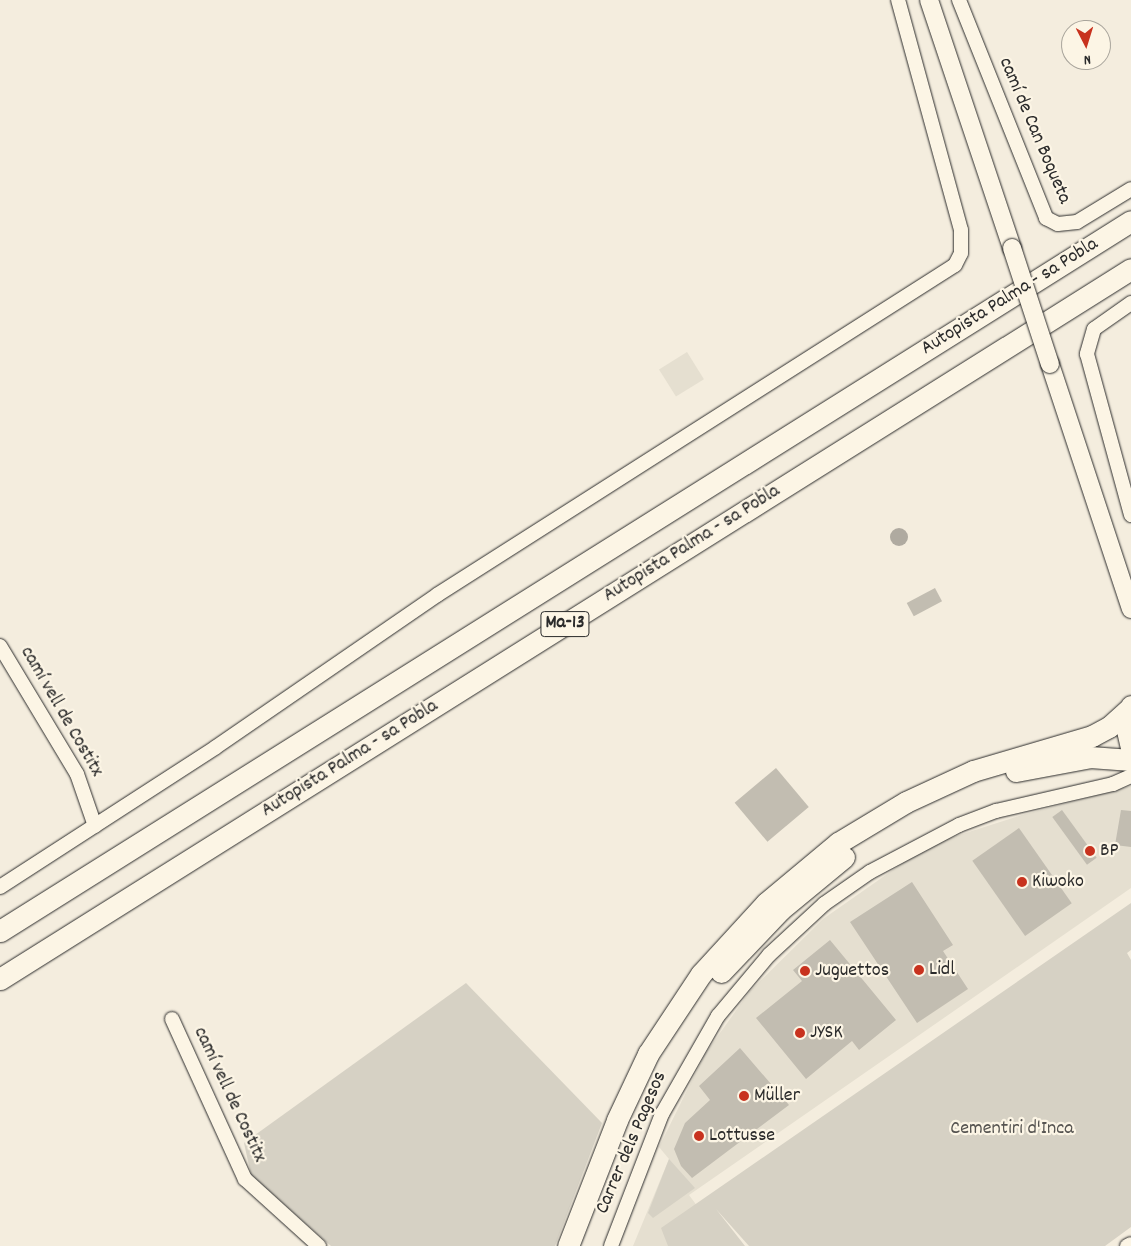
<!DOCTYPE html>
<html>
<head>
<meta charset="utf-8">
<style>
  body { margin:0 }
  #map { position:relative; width:1131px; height:1246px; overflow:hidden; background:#f4edde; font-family:Dekko,sans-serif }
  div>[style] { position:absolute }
  .built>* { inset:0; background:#e5dfd0; transform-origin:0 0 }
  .green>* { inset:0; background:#d6d1c4 }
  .water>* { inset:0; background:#afaaa0 }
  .round { border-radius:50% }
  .building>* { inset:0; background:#c2bdb1; transform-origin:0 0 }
  .roads { filter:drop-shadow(0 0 1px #2b2b2b) drop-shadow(0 0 1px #2b2b2b) }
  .minor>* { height:14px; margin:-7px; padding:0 7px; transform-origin:7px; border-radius:7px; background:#fcf5e5 }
  .major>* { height:18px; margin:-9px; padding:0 9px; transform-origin:9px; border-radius:9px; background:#fcf5e5 }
  .highway>* { height:21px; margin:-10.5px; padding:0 10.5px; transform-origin:10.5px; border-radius:10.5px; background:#fcf5e5 }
  .bridges { filter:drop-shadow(0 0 1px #2b2b2b) drop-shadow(0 0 1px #2b2b2b) }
  .major-bridge>* { height:18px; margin:-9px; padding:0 9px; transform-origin:9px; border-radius:9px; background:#fcf5e5 }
  .dots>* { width:14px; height:14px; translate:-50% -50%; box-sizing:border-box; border:2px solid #fcf5e5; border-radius:50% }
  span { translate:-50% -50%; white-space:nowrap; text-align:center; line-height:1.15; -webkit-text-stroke:4.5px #fcf5e5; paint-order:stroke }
  .shield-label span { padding:1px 4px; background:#fcf5e5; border:1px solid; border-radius:4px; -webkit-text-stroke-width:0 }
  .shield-label { font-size:19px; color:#2b2b2b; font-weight:700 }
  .street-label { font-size:20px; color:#2b2b2b }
  .poi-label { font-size:20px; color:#2b2b2b }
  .left { translate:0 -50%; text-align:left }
  .park-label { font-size:20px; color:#565451 }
  .north { position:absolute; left:1061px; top:20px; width:50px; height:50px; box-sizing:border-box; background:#fcf5e5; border:1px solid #a8a49b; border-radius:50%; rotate:175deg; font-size:14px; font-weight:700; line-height:20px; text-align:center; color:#2b2b2b }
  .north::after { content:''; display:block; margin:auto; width:18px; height:22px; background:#c8321e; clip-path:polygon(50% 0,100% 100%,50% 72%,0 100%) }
</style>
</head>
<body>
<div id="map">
  <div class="built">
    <div style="left:687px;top:352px;width:32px;height:33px;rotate:58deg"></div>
    <div style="clip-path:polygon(1131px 786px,1131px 888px,689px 1195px,727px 1246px,633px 1246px,669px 1159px,659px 1147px,705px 1054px,750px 991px,823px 919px,910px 858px,944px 840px,1022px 815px)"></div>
  </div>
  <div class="green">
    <div style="clip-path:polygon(1131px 903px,1131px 950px,1127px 953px,1131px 960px,1131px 1227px,1105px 1246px,749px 1246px,716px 1209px,745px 1246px,668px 1246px,661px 1228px)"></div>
    <div style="clip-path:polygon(466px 983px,602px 1123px,555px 1246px,331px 1246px,251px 1175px,244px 1143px)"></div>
    <div style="clip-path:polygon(669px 1159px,695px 1188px,653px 1218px,648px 1213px)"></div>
  </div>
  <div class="water">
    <div class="round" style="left:890px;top:528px;width:18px;height:18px"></div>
  </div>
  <div class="building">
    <div style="left:935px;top:588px;width:15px;height:32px;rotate:62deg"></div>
    <div style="left:776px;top:768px;width:51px;height:54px;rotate:50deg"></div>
    <div style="left:1062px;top:810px;width:59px;height:12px;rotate:54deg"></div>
    <div style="clip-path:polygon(1121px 810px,1131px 811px,1131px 847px,1115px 845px)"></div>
    <div style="left:1019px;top:828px;width:92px;height:57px;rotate:55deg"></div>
    <div style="clip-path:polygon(912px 882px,953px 945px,943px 951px,968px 989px,917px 1023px,850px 922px)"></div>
    <div style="clip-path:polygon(830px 940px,896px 1020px,859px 1050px,852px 1041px,806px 1079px,756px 1018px,802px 981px,793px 970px)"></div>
    <div style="clip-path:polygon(740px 1048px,789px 1105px,692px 1178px,681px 1166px,674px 1149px,685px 1123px,710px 1100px,699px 1086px)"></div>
  </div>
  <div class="roads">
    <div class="minor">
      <div style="left:959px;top:0;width:235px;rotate:68.2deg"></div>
      <div style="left:1046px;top:218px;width:13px;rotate:27deg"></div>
      <div style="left:1058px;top:224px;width:19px;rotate:-6deg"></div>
      <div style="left:1077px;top:222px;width:63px;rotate:-31.4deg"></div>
      <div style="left:1131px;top:303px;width:45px;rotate:144.9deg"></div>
      <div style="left:1094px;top:329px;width:26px;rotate:106deg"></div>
      <div style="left:1087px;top:354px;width:167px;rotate:74.7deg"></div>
      <div style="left:0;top:646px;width:149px;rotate:59deg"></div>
      <div style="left:77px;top:774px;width:55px;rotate:70.9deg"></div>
      <div style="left:0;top:887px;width:257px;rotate:-32.9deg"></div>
      <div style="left:216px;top:747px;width:268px;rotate:-34.5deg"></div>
      <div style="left:437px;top:595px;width:614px;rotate:-32.5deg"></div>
      <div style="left:955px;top:265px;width:13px;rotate:-63deg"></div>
      <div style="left:961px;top:253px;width:23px;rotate:-90deg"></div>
      <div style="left:961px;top:230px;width:238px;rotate:-105.3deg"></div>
      <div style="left:172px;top:1019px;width:176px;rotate:65.5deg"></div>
      <div style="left:245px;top:1179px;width:100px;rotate:42.2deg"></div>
      <div style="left:611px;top:1246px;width:142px;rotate:-68.9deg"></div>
      <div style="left:662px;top:1114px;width:113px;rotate:-60.3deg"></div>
      <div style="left:718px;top:1016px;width:80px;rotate:-50.1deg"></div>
      <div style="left:769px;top:955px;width:75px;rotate:-42.8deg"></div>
      <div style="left:824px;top:904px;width:56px;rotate:-34.8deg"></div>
      <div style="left:870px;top:872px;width:101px;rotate:-27.8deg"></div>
      <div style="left:959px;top:825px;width:40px;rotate:-21deg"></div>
      <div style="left:996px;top:811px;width:120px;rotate:-13deg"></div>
      <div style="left:1113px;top:784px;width:20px;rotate:-24deg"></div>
      <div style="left:1127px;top:1246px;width:4px;rotate:-27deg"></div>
    </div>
    <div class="major">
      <div style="left:929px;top:0;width:262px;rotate:71.5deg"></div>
      <div style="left:1050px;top:364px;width:258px;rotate:71.7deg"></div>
    </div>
    <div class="highway">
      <div style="left:1131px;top:706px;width:21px;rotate:104deg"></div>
      <div style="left:1126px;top:726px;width:22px;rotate:77deg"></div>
      <div style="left:1016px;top:771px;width:75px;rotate:-10.7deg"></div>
      <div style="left:1090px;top:757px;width:41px;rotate:4.2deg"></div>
      <div style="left:0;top:931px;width:1335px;rotate:-32.12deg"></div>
      <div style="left:721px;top:972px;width:86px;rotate:-46.4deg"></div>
      <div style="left:780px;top:910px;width:83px;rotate:-39.6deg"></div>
      <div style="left:0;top:979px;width:1335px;rotate:-32.12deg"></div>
      <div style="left:568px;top:1246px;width:135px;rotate:-68.7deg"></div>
      <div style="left:617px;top:1120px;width:73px;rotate:-64.8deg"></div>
      <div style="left:648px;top:1054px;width:96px;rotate:-56.5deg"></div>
      <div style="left:701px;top:974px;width:96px;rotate:-47.5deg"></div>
      <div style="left:766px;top:903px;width:94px;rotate:-39.8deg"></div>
      <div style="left:838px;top:843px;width:79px;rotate:-31.1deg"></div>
      <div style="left:906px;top:802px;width:74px;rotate:-24.8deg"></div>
      <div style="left:973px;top:771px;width:124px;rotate:-16.4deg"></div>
      <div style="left:1092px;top:736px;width:19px;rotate:-28deg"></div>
      <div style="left:1109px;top:727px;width:28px;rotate:-42deg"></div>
    </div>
  </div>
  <div class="bridges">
    <div class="major-bridge">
      <div style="left:1012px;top:248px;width:122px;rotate:71.9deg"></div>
    </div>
  </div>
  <div class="dots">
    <div style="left:1090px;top:851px;background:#c8321e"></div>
    <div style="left:1022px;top:882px;background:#c8321e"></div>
    <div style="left:919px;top:970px;background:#c8321e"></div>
    <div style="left:805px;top:971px;background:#c8321e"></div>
    <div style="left:800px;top:1033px;background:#c8321e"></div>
    <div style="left:744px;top:1096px;background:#c8321e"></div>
    <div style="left:699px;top:1136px;background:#c8321e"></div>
  </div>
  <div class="shield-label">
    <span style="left:565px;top:624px">Ma-13</span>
  </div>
  <div class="street-label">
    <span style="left:1034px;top:131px;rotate:67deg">camí de Can Boqueta</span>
    <span style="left:1010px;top:297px;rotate:-32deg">Autopista Palma - sa Pobla</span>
    <span style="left:692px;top:544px;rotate:-32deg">Autopista Palma - sa Pobla</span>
    <span style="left:61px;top:712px;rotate:60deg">camí vell de Costitx</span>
    <span style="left:350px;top:759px;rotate:-32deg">Autopista Palma - sa Pobla</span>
    <span style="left:229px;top:1095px;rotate:65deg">camí vell de Costitx</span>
    <span style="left:632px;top:1143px;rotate:-67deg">Carrer dels Pagesos</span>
  </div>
  <div class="poi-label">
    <span class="left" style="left:1100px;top:851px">BP</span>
    <span class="left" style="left:1032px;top:882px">Kiwoko</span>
    <span class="left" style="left:929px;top:970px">Lidl</span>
    <span class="left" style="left:815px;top:971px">Juguettos</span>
    <span class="left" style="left:810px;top:1033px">JYSK</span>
    <span class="left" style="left:754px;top:1096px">Müller</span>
    <span class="left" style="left:709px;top:1136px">Lottusse</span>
  </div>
  <div class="park-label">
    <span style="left:1012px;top:1129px">Cementiri d'Inca</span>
  </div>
  <div class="north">N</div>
</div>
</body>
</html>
